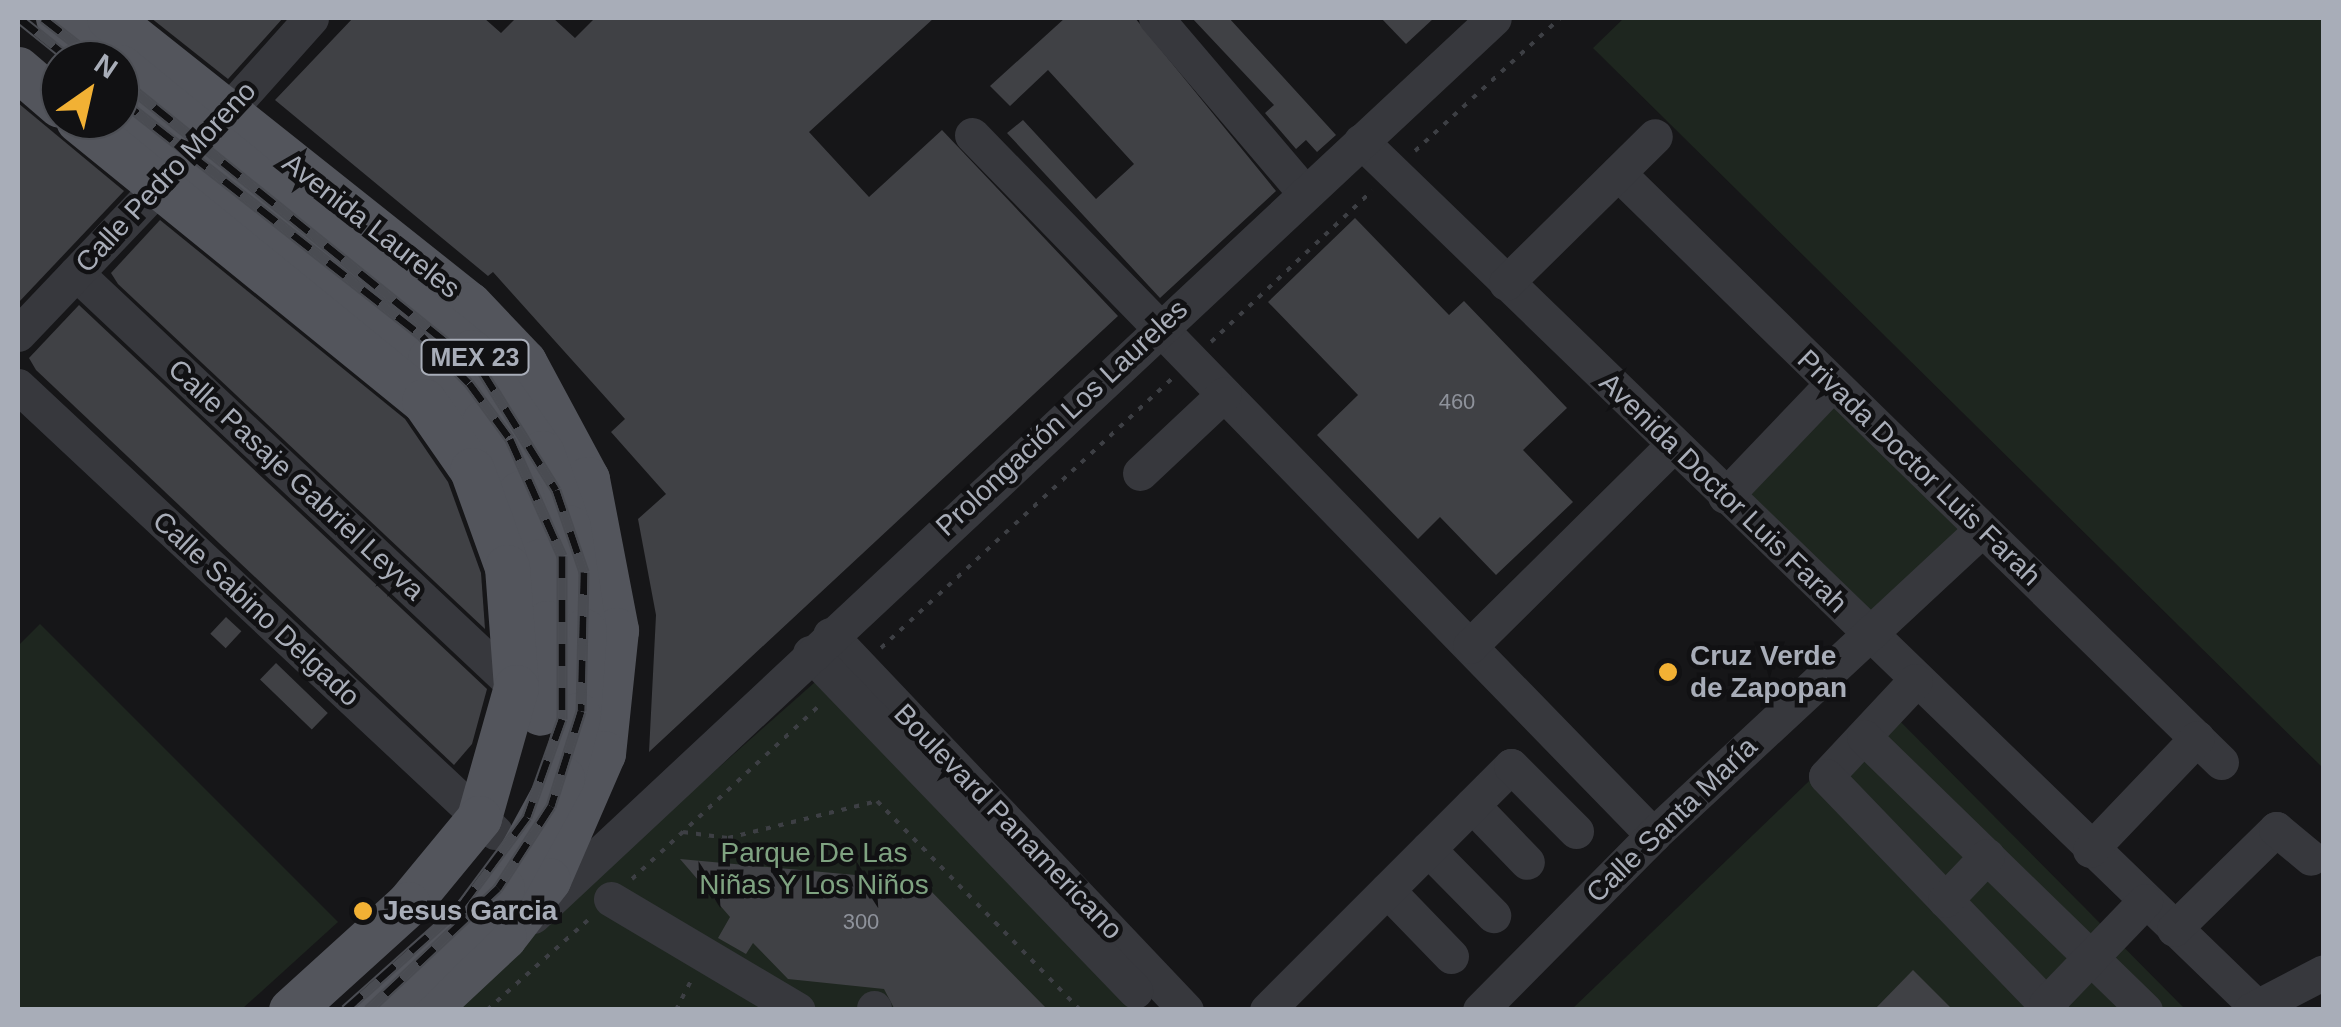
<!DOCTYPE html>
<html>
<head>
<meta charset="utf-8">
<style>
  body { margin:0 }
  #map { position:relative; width:2341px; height:1027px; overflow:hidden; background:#161618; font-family:Arial,sans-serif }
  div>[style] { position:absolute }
  .green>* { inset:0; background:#1e261f; transform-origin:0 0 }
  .building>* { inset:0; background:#404145; transform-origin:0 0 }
  .path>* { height:4px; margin-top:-2px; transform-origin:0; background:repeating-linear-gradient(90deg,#3d3f44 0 5px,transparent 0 13px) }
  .minor>* { height:35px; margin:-17.5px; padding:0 17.5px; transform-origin:17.5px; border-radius:17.5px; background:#37383d }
  .major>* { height:45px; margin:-22.5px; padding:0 22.5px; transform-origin:22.5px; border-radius:22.5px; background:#53555c }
  .rail>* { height:11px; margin-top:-5.5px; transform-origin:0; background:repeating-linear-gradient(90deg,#111113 0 22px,#4a4c52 0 44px); box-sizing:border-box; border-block:2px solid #4a4c52 }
  .dots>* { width:28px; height:28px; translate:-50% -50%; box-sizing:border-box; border:5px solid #111113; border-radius:50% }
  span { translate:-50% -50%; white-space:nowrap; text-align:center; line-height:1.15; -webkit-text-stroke:9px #111113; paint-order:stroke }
  .number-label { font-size:22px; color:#8e929b }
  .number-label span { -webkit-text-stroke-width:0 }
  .shield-label span { padding:2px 8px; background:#111113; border:2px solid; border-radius:8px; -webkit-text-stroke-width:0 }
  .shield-label { font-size:25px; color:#a8adb8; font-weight:700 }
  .street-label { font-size:28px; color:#a8adb8 }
  .poi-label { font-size:28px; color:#a8adb8; font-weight:700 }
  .left { translate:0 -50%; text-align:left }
  .park-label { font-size:28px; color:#7fa381 }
  .frame { position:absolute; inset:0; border:20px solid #a8adb8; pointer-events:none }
  .north { position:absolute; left:40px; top:40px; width:100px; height:100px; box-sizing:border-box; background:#111113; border:2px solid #4d4f55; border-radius:50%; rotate:34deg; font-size:28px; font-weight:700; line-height:40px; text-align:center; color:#a8adb8 }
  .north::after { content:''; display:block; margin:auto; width:35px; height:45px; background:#f2b134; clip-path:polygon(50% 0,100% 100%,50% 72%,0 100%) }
</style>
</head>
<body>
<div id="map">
  <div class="green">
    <div style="clip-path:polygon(1624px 18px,2323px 18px,2323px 768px,1593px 48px)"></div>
    <div style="left:1833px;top:403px;width:187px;height:128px;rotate:44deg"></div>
    <div style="clip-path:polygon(40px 624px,338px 922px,242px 1009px,18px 1009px,18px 646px)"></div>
    <div style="clip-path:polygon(821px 680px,1146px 1009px,445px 1010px,814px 683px)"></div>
    <div style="clip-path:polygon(1886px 707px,2185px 1009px,1571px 1010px)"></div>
  </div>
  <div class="building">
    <div style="clip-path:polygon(151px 18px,283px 18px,228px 79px)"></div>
    <div style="clip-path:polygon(353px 18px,484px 18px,501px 33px,516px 18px,553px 18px,575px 38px,595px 18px,934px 18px,809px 132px,869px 197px,942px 130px,1118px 316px,649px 752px,656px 615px,638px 519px,666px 494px,611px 432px,625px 419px,493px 272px,488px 276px,275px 100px)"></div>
    <div style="clip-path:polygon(1065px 18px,1135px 18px,1276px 191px,1160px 298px,1007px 133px,1023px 120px,1096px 199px,1134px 164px,1048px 70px,1010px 106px,990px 86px)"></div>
    <div style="clip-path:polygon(1192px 18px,1229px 18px,1336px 135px,1317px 152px,1306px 140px,1296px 149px,1265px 113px,1274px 105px)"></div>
    <div style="clip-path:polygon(1381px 18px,1434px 18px,1406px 44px)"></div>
    <div style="clip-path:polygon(18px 103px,124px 191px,18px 303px)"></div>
    <div style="clip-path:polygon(1355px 218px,1449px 315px,1464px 301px,1567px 408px,1523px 450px,1573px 502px,1496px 575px,1440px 517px,1418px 539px,1317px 435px,1358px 395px,1268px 302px)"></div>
    <div style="clip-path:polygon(160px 220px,405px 419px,448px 482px,481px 573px,485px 629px,118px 284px,111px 273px)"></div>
    <div style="clip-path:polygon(79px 305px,487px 689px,472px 744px,454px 765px,36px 370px,29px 358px)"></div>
    <div style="left:226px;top:617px;width:21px;height:23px;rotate:43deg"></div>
    <div style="left:276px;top:663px;width:72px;height:23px;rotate:44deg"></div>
    <div style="clip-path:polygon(680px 859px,921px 881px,1048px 1010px,895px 1010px,884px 989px,788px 979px,753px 943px,746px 954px,718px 938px,730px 917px)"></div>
    <div style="clip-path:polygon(1913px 970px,1953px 1010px,1874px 1010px)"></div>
  </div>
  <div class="path">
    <div style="left:1415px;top:151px;width:197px;rotate:-42.5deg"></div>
    <div style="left:1211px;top:342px;width:221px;rotate:-43.2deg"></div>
    <div style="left:881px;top:648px;width:396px;rotate:-42.8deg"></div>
    <div style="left:683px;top:832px;width:45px;rotate:7.6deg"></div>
    <div style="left:728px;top:838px;width:154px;rotate:-13.9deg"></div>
    <div style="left:877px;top:801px;width:291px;rotate:45.8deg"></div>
    <div style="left:632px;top:879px;width:255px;rotate:-42.8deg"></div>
    <div style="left:487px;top:1010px;width:135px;rotate:-41.7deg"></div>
    <div style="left:676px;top:1010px;width:35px;rotate:-63deg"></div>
  </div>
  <div class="minor">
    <div style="left:1156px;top:18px;width:230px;rotate:49.6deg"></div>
    <div style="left:211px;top:130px;width:150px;rotate:-48.2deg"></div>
    <div style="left:972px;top:135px;width:977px;rotate:45.79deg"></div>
    <div style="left:1361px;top:141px;width:1250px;rotate:44.03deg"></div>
    <div style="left:1618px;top:173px;width:843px;rotate:44.33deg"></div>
    <div style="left:76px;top:273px;width:604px;rotate:43.26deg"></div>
    <div style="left:1506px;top:283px;width:209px;rotate:-44.6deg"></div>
    <div style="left:18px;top:334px;width:229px;rotate:-46.4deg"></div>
    <div style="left:18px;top:386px;width:653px;rotate:43.08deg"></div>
    <div style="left:1140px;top:473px;width:115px;rotate:-43.2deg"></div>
    <div style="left:1725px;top:496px;width:156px;rotate:-46.3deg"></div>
    <div style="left:830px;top:635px;width:517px;rotate:46.49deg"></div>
    <div style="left:1470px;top:646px;width:286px;rotate:-44.7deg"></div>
    <div style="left:810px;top:653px;width:469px;rotate:46.1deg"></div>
    <div style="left:1915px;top:681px;width:130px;rotate:133.1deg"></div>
    <div style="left:1826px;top:776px;width:325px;rotate:46.1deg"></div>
    <div style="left:1864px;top:737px;width:392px;rotate:44.2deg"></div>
    <div style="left:1472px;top:805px;width:79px;rotate:46deg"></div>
    <div style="left:1428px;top:849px;width:93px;rotate:45.4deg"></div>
    <div style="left:2090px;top:850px;width:155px;rotate:-46.3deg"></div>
    <div style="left:1387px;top:890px;width:92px;rotate:45.9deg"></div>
    <div style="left:611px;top:899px;width:217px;rotate:30.7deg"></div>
    <div style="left:1945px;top:900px;width:61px;rotate:-46.3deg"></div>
    <div style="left:533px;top:916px;width:1315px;rotate:-43.06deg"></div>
    <div style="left:2174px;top:929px;width:143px;rotate:-44.4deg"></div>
    <div style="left:2276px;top:829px;width:45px;rotate:39.6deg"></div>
    <div style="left:2046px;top:1004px;width:143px;rotate:-46.1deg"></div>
    <div style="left:874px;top:1010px;width:2px;rotate:-90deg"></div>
    <div style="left:1267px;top:1010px;width:345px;rotate:-45deg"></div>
    <div style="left:1511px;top:766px;width:92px;rotate:45deg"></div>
    <div style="left:1480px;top:1010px;width:246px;rotate:-45.3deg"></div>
    <div style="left:1653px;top:835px;width:449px;rotate:-42.9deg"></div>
    <div style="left:2251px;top:1010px;width:82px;rotate:-27.5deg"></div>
  </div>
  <div class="major">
    <div style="left:58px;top:18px;width:68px;rotate:38.4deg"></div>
    <div style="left:109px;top:18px;width:460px;rotate:38.5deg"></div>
    <div style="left:469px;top:304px;width:80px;rotate:46.5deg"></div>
    <div style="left:524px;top:362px;width:133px;rotate:61.7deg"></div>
    <div style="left:587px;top:479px;width:154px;rotate:79.1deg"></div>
    <div style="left:616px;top:630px;width:124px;rotate:96deg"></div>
    <div style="left:603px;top:753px;width:138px;rotate:113.4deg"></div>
    <div style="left:548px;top:880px;width:72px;rotate:127.7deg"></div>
    <div style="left:504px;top:937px;width:107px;rotate:136.9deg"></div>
    <div style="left:120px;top:67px;width:452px;rotate:39.1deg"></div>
    <div style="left:471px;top:352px;width:123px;rotate:54.9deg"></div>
    <div style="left:542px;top:453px;width:78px;rotate:70.6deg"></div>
    <div style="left:568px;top:527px;width:105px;rotate:81.3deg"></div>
    <div style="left:584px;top:631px;width:84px;rotate:94.1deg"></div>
    <div style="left:578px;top:715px;width:65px;rotate:104.3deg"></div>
    <div style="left:562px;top:778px;width:125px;rotate:118.6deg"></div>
    <div style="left:502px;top:888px;width:174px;rotate:135.5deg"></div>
    <div style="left:18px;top:69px;width:55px;rotate:40.6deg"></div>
    <div style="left:120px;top:113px;width:396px;rotate:38.4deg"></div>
    <div style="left:430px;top:359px;width:83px;rotate:49.4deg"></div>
    <div style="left:484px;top:422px;width:80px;rotate:63.1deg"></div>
    <div style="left:520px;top:493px;width:71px;rotate:73.6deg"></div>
    <div style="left:540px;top:561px;width:62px;rotate:83.6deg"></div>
    <div style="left:547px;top:623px;width:90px;rotate:94.4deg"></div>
    <div style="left:78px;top:120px;width:446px;rotate:39.1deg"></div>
    <div style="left:424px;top:401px;width:84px;rotate:55.2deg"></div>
    <div style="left:472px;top:470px;width:103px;rotate:70.2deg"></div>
    <div style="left:507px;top:567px;width:120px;rotate:85.7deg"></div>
    <div style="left:516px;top:687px;width:136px;rotate:105.8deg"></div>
    <div style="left:479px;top:818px;width:112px;rotate:129.5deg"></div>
    <div style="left:408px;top:904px;width:158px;rotate:137.8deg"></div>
  </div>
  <div class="rail">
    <div style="left:19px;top:18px;width:67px;rotate:38.9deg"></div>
    <div style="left:43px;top:18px;width:68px;rotate:37.9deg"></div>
    <div style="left:120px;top:79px;width:465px;rotate:38.9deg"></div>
    <div style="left:482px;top:371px;width:140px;rotate:58.1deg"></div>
    <div style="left:556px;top:490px;width:87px;rotate:71.1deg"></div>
    <div style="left:584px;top:572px;width:139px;rotate:91.2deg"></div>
    <div style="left:581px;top:711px;width:100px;rotate:107.5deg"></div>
    <div style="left:551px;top:806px;width:98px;rotate:122.9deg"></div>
    <div style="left:498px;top:888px;width:178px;rotate:136.8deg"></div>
    <div style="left:120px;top:99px;width:384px;rotate:38.1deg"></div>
    <div style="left:422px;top:336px;width:66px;rotate:45deg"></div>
    <div style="left:469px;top:383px;width:69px;rotate:53.8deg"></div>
    <div style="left:510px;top:439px;width:128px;rotate:66deg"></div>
    <div style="left:562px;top:556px;width:163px;rotate:90deg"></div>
    <div style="left:562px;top:719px;width:104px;rotate:109.7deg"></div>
    <div style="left:527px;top:817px;width:112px;rotate:126.7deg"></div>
    <div style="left:460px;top:907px;width:154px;rotate:138.2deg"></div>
  </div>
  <div class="dots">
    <div style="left:1668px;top:672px;background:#f2b134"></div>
    <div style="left:363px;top:911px;background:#f2b134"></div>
  </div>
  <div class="number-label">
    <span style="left:1457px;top:402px">460</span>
    <span style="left:861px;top:922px">300</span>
  </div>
  <div class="shield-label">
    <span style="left:475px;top:357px">MEX 23</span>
  </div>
  <div class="street-label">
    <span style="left:166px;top:177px;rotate:-47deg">Calle Pedro Moreno</span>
    <span style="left:371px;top:226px;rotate:38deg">Avenida Laureles</span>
    <span style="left:1062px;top:418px;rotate:-43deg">Prolongación Los Laureles</span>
    <span style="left:1919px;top:468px;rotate:44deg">Privada Doctor Luis Farah</span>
    <span style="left:296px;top:480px;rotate:43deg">Calle Pasaje Gabriel Leyva</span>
    <span style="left:1723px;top:493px;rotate:44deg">Avenida Doctor Luis Farah</span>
    <span style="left:256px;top:609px;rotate:43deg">Calle Sabino Delgado</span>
    <span style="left:1672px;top:820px;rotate:-44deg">Calle Santa María</span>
    <span style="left:1008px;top:822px;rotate:46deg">Boulevard Panamericano</span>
  </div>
  <div class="poi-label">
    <span class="left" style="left:1690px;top:672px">Cruz Verde<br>de Zapopan</span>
    <span class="left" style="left:383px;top:911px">Jesus Garcia</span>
  </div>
  <div class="park-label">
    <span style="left:814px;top:869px">Parque De Las<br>Niñas Y Los Niños</span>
  </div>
  <div class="frame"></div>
  <div class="north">N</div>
</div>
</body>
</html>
